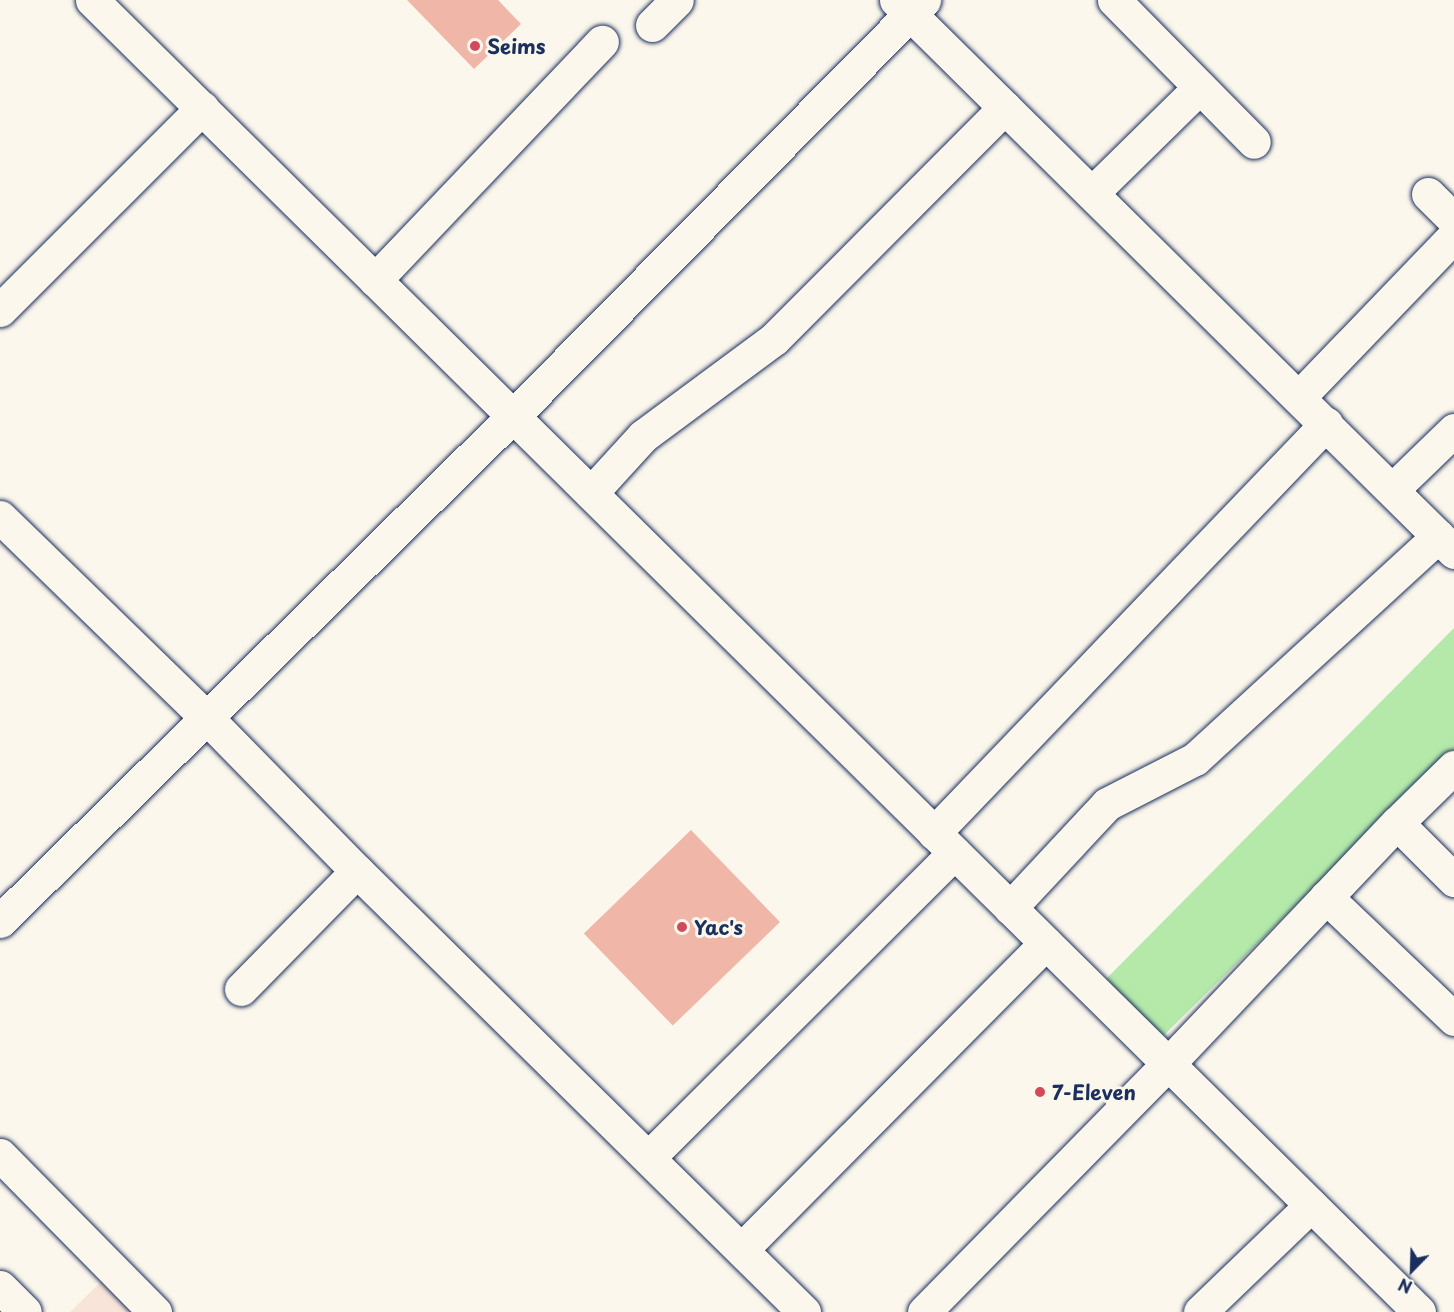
<!DOCTYPE html>
<html>
<head>
<meta charset="utf-8">
<style>
  body { margin:0 }
  #map { position:relative; width:1454px; height:1312px; overflow:hidden; background:#fbf7ec; font-family:"Playpen Sans",sans-serif }
  div>[style] { position:absolute }
  .built>* { inset:0; background:#f8e4d8 }
  .green>* { inset:0; background:#b4e9aa }
  .building>* { inset:0; background:#f0b7a9; transform-origin:0 0 }
  .roads { filter:drop-shadow(0 0 2px #1b2f5e) drop-shadow(0 0 2px #1b2f5e) }
  .minor>* { height:33px; margin:-16.5px; padding:0 16.5px; transform-origin:16.5px; border-radius:16.5px; background:#fbf7ec }
  .dots>* { width:16px; height:16px; translate:-50% -50%; box-sizing:border-box; border:3px solid #fbf7ec; border-radius:50% }
  span { translate:-50% -50%; white-space:nowrap; text-align:center; line-height:1.15; -webkit-text-stroke:6px #fbf7ec; paint-order:stroke }
  .poi-label { font-size:20px; color:#1b2f5e; font-weight:700 }
  .left { translate:0 -50%; text-align:left }
  .north { position:absolute; left:1382px; top:1240px; width:60px; height:60px; -webkit-text-stroke:4px #fbf7ec; paint-order:stroke; rotate:203deg; font-size:16px; font-weight:700; line-height:24px; text-align:center; color:#1b2f5e }
  .north::after { content:''; display:block; margin:auto; width:21px; height:27px; background:#1b2f5e; clip-path:polygon(50% 0,100% 100%,50% 72%,0 100%) }
</style>
</head>
<body>
<div id="map">
  <div class="built">
    <div style="clip-path:polygon(107px 1276px,142px 1312px,70px 1312px)"></div>
  </div>
  <div class="green">
    <div style="clip-path:polygon(1454px 628px,1454px 750px,1162px 1037px,1105px 980px)"></div>
  </div>
  <div class="building">
    <div style="clip-path:polygon(407px 0,498px 0,521px 24px,474px 69px)"></div>
    <div style="left:691px;top:830px;width:128px;height:149px;rotate:46deg"></div>
  </div>
  <div class="roads">
    <div class="minor">
      <div style="left:92px;top:0;width:1866px;rotate:44.67deg"></div>
      <div style="left:896px;top:0;width:785px;rotate:44.69deg"></div>
      <div style="left:1114px;top:0;width:199px;rotate:45.4deg"></div>
      <div style="left:652px;top:25px;width:35px;rotate:-45deg"></div>
      <div style="left:1092px;top:193px;width:151px;rotate:-44.5deg"></div>
      <div style="left:1428px;top:194px;width:37px;rotate:45deg"></div>
      <div style="left:375px;top:280px;width:329px;rotate:-46.4deg"></div>
      <div style="left:0;top:310px;width:286px;rotate:-45deg"></div>
      <div style="left:1299px;top:397px;width:223px;rotate:-46.1deg"></div>
      <div style="left:1393px;top:489px;width:85px;rotate:-44deg"></div>
      <div style="left:591px;top:493px;width:77px;rotate:-47.6deg"></div>
      <div style="left:643px;top:436px;width:163px;rotate:-36.5deg"></div>
      <div style="left:774px;top:339px;width:327px;rotate:-45.1deg"></div>
      <div style="left:0;top:517px;width:287px;rotate:44.2deg"></div>
      <div style="left:206px;top:717px;width:216px;rotate:45.6deg"></div>
      <div style="left:357px;top:871px;width:628px;rotate:44.61deg"></div>
      <div style="left:1397px;top:823px;width:81px;rotate:45deg"></div>
      <div style="left:934px;top:833px;width:567px;rotate:-46.22deg"></div>
      <div style="left:1326px;top:897px;width:177px;rotate:43.6deg"></div>
      <div style="left:1010px;top:908px;width:142px;rotate:-47deg"></div>
      <div style="left:1107px;top:804px;width:99px;rotate:-27.1deg"></div>
      <div style="left:1195px;top:759px;width:330px;rotate:-42.5deg"></div>
      <div style="left:0;top:921px;width:720px;rotate:-44.55deg"></div>
      <div style="left:513px;top:416px;width:585px;rotate:-45.35deg"></div>
      <div style="left:241px;top:989px;width:165px;rotate:-45.5deg"></div>
      <div style="left:0;top:1155px;width:221px;rotate:45.4deg"></div>
      <div style="left:649px;top:1157px;width:431px;rotate:-44.9deg"></div>
      <div style="left:742px;top:1249px;width:431px;rotate:-45.2deg"></div>
      <div style="left:0;top:1287px;width:35px;rotate:45deg"></div>
      <div style="left:924px;top:1312px;width:348px;rotate:-45.5deg"></div>
      <div style="left:1168px;top:1064px;width:332px;rotate:-46.5deg"></div>
      <div style="left:1397px;top:823px;width:80px;rotate:-44.5deg"></div>
      <div style="left:1200px;top:1312px;width:154px;rotate:-43.9deg"></div>
    </div>
  </div>
  <div class="dots">
    <div style="left:475px;top:46px;background:#d1495b"></div>
    <div style="left:682px;top:927px;background:#d1495b"></div>
    <div style="left:1040px;top:1092px;background:#d1495b"></div>
  </div>
  <div class="poi-label">
    <span class="left" style="left:487px;top:46px">Seims</span>
    <span class="left" style="left:694px;top:927px">Yac's</span>
    <span class="left" style="left:1052px;top:1092px">7-Eleven</span>
  </div>
  <div class="north">N</div>
</div>
</body>
</html>
